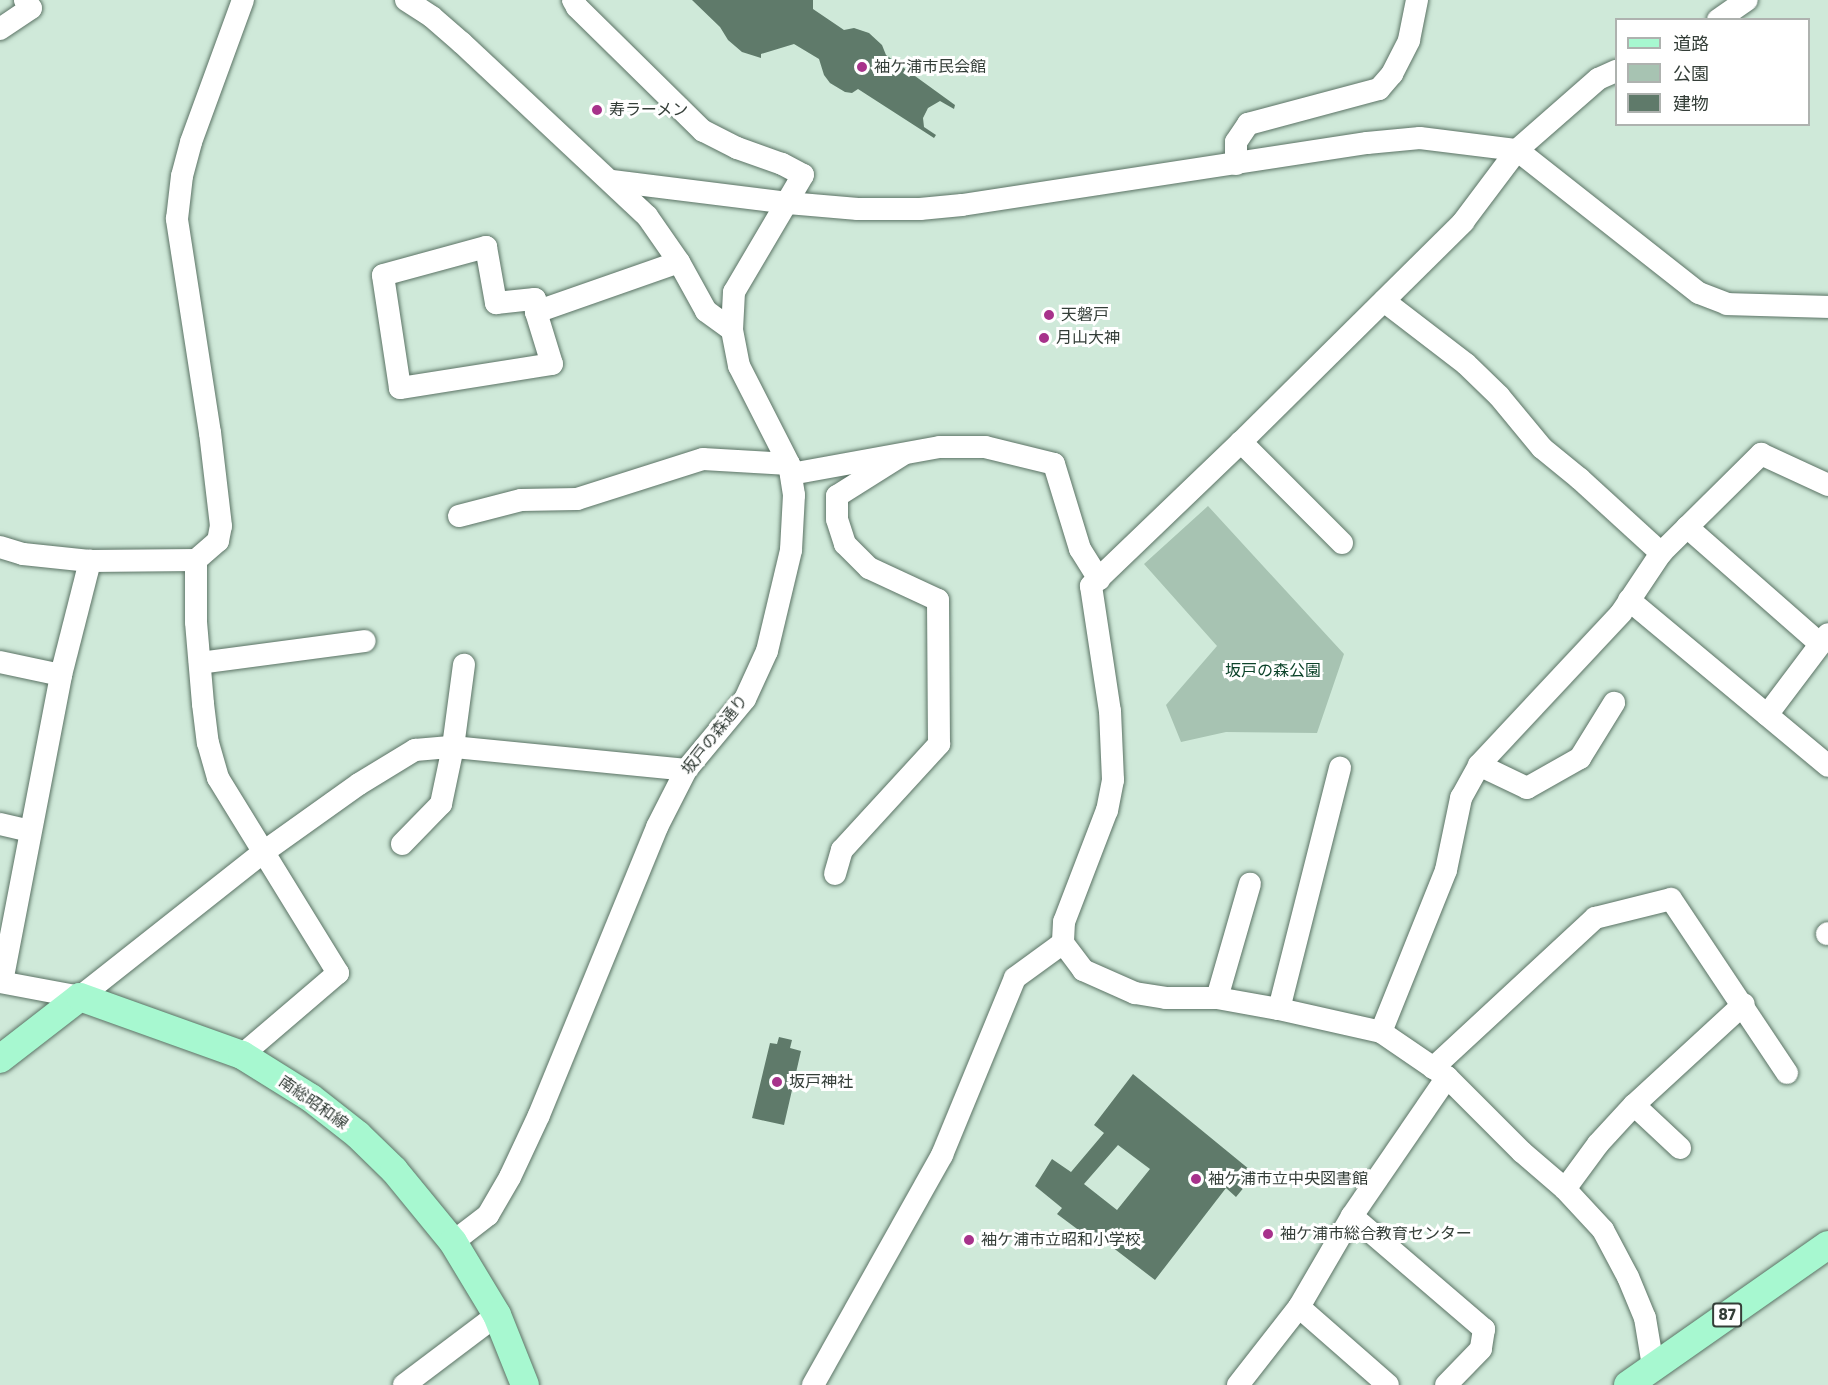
<!DOCTYPE html>
<html>
<head>
<meta charset="utf-8">
<style>
  body { margin:0 }
  #map { position:relative; width:1828px; height:1385px; overflow:hidden; background:#cfe9d9; font-family:Poppins,"Noto Sans JP",sans-serif }
  div>[style] { position:absolute }
  .green>* { inset:0; background:#a7c3b2 }
  .building>* { inset:0; background:#5f7a6a }
  .roads { filter:drop-shadow(0 0 2px #5b7365) drop-shadow(0 0 2px #5b7365) }
  .minor>* { height:22px; margin:-11px; padding:0 11px; transform-origin:11px; border-radius:11px; background:#fff }
  .major>* { height:28px; margin:-14px; padding:0 14px; transform-origin:14px; border-radius:14px; background:#a7f8d0 }
  .dots>* { width:16px; height:16px; translate:-50% -50%; box-sizing:border-box; border:3px solid #fff; border-radius:50% }
  span { translate:-50% -50%; white-space:nowrap; text-align:center; line-height:1.15; -webkit-text-stroke:6px #fff; paint-order:stroke }
  .shield-label span { padding:2px 4px; background:#fff; border:2px solid; border-radius:4px; -webkit-text-stroke-width:0 }
  .shield-label { font-size:15px; color:#343e38; font-weight:700 }
  .poi-label { font-size:16px; color:#343e38 }
  .left { translate:0 -50%; text-align:left }
  .park-label { font-size:16px; color:#0c432a }
  .street-label { font-size:16px; color:#343e38 }
  .legend { position:absolute; left:1615px; top:18px; width:195px; height:108px; box-sizing:border-box; background:#fff; border:2px solid #aeb2af; margin:0; padding:8px 10px; list-style:none; font-size:18px; color:#343e38 }
  .legend li { display:flex; align-items:center; gap:12px; height:30px }
  .legend b { width:30px; border:2px solid #aeb2af }
</style>
</head>
<body>
<div id="map">
  <div class="green">
    <div style="clip-path:polygon(1208px 506px,1344px 654px,1317px 733px,1226px 732px,1181px 742px,1166px 705px,1217px 646px,1144px 564px)"></div>
  </div>
  <div class="building">
    <div style="clip-path:polygon(692px 0,813px 0,813px 9px,844px 30px,854px 28px,869px 33px,882px 45px,886px 55px,955px 105px,954px 109px,940px 101px,928px 108px,923px 118px,924px 127px,936px 135px,934px 138px,858px 89px,852px 93px,845px 92px,830px 83px,824px 75px,819px 59px,794px 44px,761px 54px,761px 58px,742px 52px,728px 40px,720px 27px)"></div>
    <div style="clip-path:polygon(779px 1037px,792px 1040px,790px 1048px,801px 1051px,784px 1125px,752px 1118px,770px 1043px,777px 1044px)"></div>
    <div style="clip-path:polygon(evenodd,1133px 1074px,1255px 1174px,1236px 1197px,1226px 1188px,1155px 1280px,1103px 1240px,1100px 1246px,1057px 1214px,1062px 1208px,1035px 1186px,1052px 1159px,1071px 1172px,1104px 1133px,1094px 1125px,1133px 1074px,1118px 1145px,1150px 1169px,1117px 1210px,1084px 1184px,1118px 1145px)"></div>
  </div>
  <div class="roads">
    <div class="minor">
      <div style="left:406px;top:0;width:31px;rotate:33deg"></div>
      <div style="left:432px;top:17px;width:40px;rotate:41deg"></div>
      <div style="left:462px;top:43px;width:253px;rotate:43.1deg"></div>
      <div style="left:647px;top:216px;width:56px;rotate:55.2deg"></div>
      <div style="left:679px;top:262px;width:56px;rotate:61.1deg"></div>
      <div style="left:706px;top:311px;width:32px;rotate:36deg"></div>
      <div style="left:1718px;top:20px;width:35px;rotate:-35deg"></div>
      <div style="left:0;top:29px;width:37px;rotate:-34deg"></div>
      <div style="left:31px;top:8px;width:10px;rotate:-127deg"></div>
      <div style="left:1236px;top:164px;width:22px;rotate:-90deg"></div>
      <div style="left:1236px;top:142px;width:22px;rotate:-56deg"></div>
      <div style="left:1248px;top:124px;width:136px;rotate:-15deg"></div>
      <div style="left:1379px;top:89px;width:20px;rotate:-49deg"></div>
      <div style="left:1392px;top:74px;width:38px;rotate:-63deg"></div>
      <div style="left:1409px;top:40px;width:41px;rotate:-78.7deg"></div>
      <div style="left:612px;top:181px;width:177px;rotate:7.1deg"></div>
      <div style="left:788px;top:203px;width:70px;rotate:4.9deg"></div>
      <div style="left:858px;top:209px;width:62px"></div>
      <div style="left:920px;top:209px;width:42px;rotate:-5.4deg"></div>
      <div style="left:962px;top:205px;width:410px;rotate:-8.7deg"></div>
      <div style="left:1367px;top:143px;width:53px;rotate:-5.4deg"></div>
      <div style="left:1420px;top:138px;width:98px;rotate:7.1deg"></div>
      <div style="left:1517px;top:150px;width:231px;rotate:38.2deg"></div>
      <div style="left:1699px;top:293px;width:30px;rotate:21deg"></div>
      <div style="left:1727px;top:304px;width:101px;rotate:1.7deg"></div>
      <div style="left:486px;top:247px;width:57px;rotate:79.9deg"></div>
      <div style="left:496px;top:303px;width:39px;rotate:-6deg"></div>
      <div style="left:535px;top:299px;width:13px;rotate:86deg"></div>
      <div style="left:536px;top:312px;width:54px;rotate:72.9deg"></div>
      <div style="left:552px;top:364px;width:154px;rotate:171deg"></div>
      <div style="left:400px;top:388px;width:114px;rotate:-98.6deg"></div>
      <div style="left:383px;top:275px;width:107px;rotate:-15.2deg"></div>
      <div style="left:1384px;top:301px;width:103px;rotate:37.5deg"></div>
      <div style="left:1466px;top:364px;width:46px;rotate:44.1deg"></div>
      <div style="left:1499px;top:396px;width:67px;rotate:50.4deg"></div>
      <div style="left:1542px;top:448px;width:49px;rotate:39.2deg"></div>
      <div style="left:1580px;top:479px;width:110px;rotate:42.4deg"></div>
      <div style="left:536px;top:312px;width:151px;rotate:-19.3deg"></div>
      <div style="left:1241px;top:442px;width:208px;rotate:136.2deg"></div>
      <div style="left:1091px;top:586px;width:126px;rotate:81.4deg"></div>
      <div style="left:1110px;top:711px;width:69px;rotate:87.5deg"></div>
      <div style="left:1113px;top:780px;width:31px;rotate:101deg"></div>
      <div style="left:1107px;top:810px;width:120px;rotate:111deg"></div>
      <div style="left:1064px;top:922px;width:21px;rotate:93deg"></div>
      <div style="left:1063px;top:943px;width:34px;rotate:53deg"></div>
      <div style="left:1083px;top:970px;width:57px;rotate:23.9deg"></div>
      <div style="left:1135px;top:993px;width:31px;rotate:9deg"></div>
      <div style="left:1166px;top:998px;width:51px"></div>
      <div style="left:1217px;top:998px;width:63px;rotate:10.1deg"></div>
      <div style="left:1279px;top:1009px;width:105px;rotate:12.7deg"></div>
      <div style="left:1381px;top:1032px;width:80px;rotate:34.3deg"></div>
      <div style="left:1447px;top:1077px;width:106px;rotate:45deg"></div>
      <div style="left:1522px;top:1152px;width:57px;rotate:40.7deg"></div>
      <div style="left:1565px;top:1189px;width:56px;rotate:47.2deg"></div>
      <div style="left:1603px;top:1230px;width:53px;rotate:62deg"></div>
      <div style="left:1628px;top:1277px;width:44px;rotate:67.5deg"></div>
      <div style="left:1645px;top:1318px;width:49px;rotate:80.5deg"></div>
      <div style="left:791px;top:474px;width:151px;rotate:-10.3deg"></div>
      <div style="left:940px;top:447px;width:45px"></div>
      <div style="left:985px;top:447px;width:71px;rotate:13.8deg"></div>
      <div style="left:1054px;top:464px;width:89px;rotate:73deg"></div>
      <div style="left:1080px;top:549px;width:36px;rotate:58deg"></div>
      <div style="left:459px;top:516px;width:64px;rotate:-14.5deg"></div>
      <div style="left:521px;top:500px;width:56px;rotate:-1deg"></div>
      <div style="left:577px;top:499px;width:132px;rotate:-17.6deg"></div>
      <div style="left:703px;top:459px;width:86px;rotate:3.3deg"></div>
      <div style="left:1687px;top:527px;width:177px;rotate:41.3deg"></div>
      <div style="left:1342px;top:543px;width:143px;rotate:-135deg"></div>
      <div style="left:1241px;top:442px;width:313px;rotate:-44.7deg"></div>
      <div style="left:1463px;top:222px;width:90px;rotate:-53.1deg"></div>
      <div style="left:1517px;top:150px;width:108px;rotate:-41.2deg"></div>
      <div style="left:1598px;top:79px;width:20px;rotate:-24deg"></div>
      <div style="left:0;top:547px;width:24px;rotate:17deg"></div>
      <div style="left:23px;top:554px;width:67px;rotate:6deg"></div>
      <div style="left:90px;top:561px;width:106px;rotate:-0.5deg"></div>
      <div style="left:196px;top:560px;width:29px;rotate:-41deg"></div>
      <div style="left:218px;top:541px;width:15px;rotate:-79deg"></div>
      <div style="left:221px;top:526px;width:94px;rotate:-96.7deg"></div>
      <div style="left:210px;top:433px;width:217px;rotate:-98.8deg"></div>
      <div style="left:177px;top:219px;width:43px;rotate:-83.4deg"></div>
      <div style="left:182px;top:176px;width:35px;rotate:-75deg"></div>
      <div style="left:191px;top:142px;width:151px;rotate:-69.9deg"></div>
      <div style="left:196px;top:560px;width:62px;rotate:90deg"></div>
      <div style="left:196px;top:622px;width:82px;rotate:85.1deg"></div>
      <div style="left:203px;top:704px;width:39px;rotate:83deg"></div>
      <div style="left:208px;top:743px;width:36px;rotate:74deg"></div>
      <div style="left:218px;top:778px;width:229px;rotate:58.4deg"></div>
      <div style="left:338px;top:973px;width:126px;rotate:139.5deg"></div>
      <div style="left:1629px;top:600px;width:259px;rotate:39.8deg"></div>
      <div style="left:0;top:662px;width:62px;rotate:12deg"></div>
      <div style="left:200px;top:663px;width:166px;rotate:-7.6deg"></div>
      <div style="left:1767px;top:715px;width:101px;rotate:-53deg"></div>
      <div style="left:1479px;top:765px;width:53px;rotate:25.6deg"></div>
      <div style="left:1527px;top:788px;width:61px;rotate:-29.5deg"></div>
      <div style="left:1580px;top:758px;width:65px;rotate:-58.3deg"></div>
      <div style="left:0;top:824px;width:31px;rotate:13deg"></div>
      <div style="left:402px;top:844px;width:56px;rotate:-45.7deg"></div>
      <div style="left:441px;top:804px;width:58px;rotate:-78.1deg"></div>
      <div style="left:453px;top:747px;width:83px;rotate:-82.4deg"></div>
      <div style="left:835px;top:874px;width:25px;rotate:-74deg"></div>
      <div style="left:842px;top:850px;width:144px;rotate:-47.5deg"></div>
      <div style="left:939px;top:744px;width:144px;rotate:-90.4deg"></div>
      <div style="left:938px;top:600px;width:76px;rotate:-155.1deg"></div>
      <div style="left:869px;top:568px;width:34px;rotate:-135deg"></div>
      <div style="left:845px;top:544px;width:26px;rotate:-108deg"></div>
      <div style="left:837px;top:519px;width:23px;rotate:-90deg"></div>
      <div style="left:837px;top:496px;width:77px;rotate:-32.2deg"></div>
      <div style="left:1827px;top:934px;width:1px;rotate:-45deg"></div>
      <div style="left:0;top:982px;width:81px;rotate:10.6deg"></div>
      <div style="left:80px;top:997px;width:236px;rotate:-38.3deg"></div>
      <div style="left:265px;top:851px;width:115px;rotate:-35.5deg"></div>
      <div style="left:359px;top:784px;width:66px;rotate:-31.3deg"></div>
      <div style="left:415px;top:750px;width:38px;rotate:-5deg"></div>
      <div style="left:453px;top:747px;width:234px;rotate:5.6deg"></div>
      <div style="left:2px;top:982px;width:313px;rotate:-79.1deg"></div>
      <div style="left:61px;top:675px;width:118px;rotate:-75.7deg"></div>
      <div style="left:1217px;top:998px;width:119px;rotate:-73.9deg"></div>
      <div style="left:1279px;top:1009px;width:249px;rotate:-75.8deg"></div>
      <div style="left:1381px;top:1032px;width:175px;rotate:-68.1deg"></div>
      <div style="left:1446px;top:870px;width:74px;rotate:-78.2deg"></div>
      <div style="left:1461px;top:798px;width:38px;rotate:-61deg"></div>
      <div style="left:1479px;top:765px;width:208px;rotate:-46.9deg"></div>
      <div style="left:1621px;top:613px;width:72px;rotate:-56.3deg"></div>
      <div style="left:1661px;top:553px;width:141px;rotate:-44.7deg"></div>
      <div style="left:1761px;top:454px;width:74px;rotate:24.8deg"></div>
      <div style="left:1433px;top:1068px;width:221px;rotate:-42.8deg"></div>
      <div style="left:1595px;top:918px;width:78px;rotate:-14deg"></div>
      <div style="left:1671px;top:899px;width:209px;rotate:56.3deg"></div>
      <div style="left:1634px;top:1105px;width:63px;rotate:43.1deg"></div>
      <div style="left:1565px;top:1189px;width:56px;rotate:-53.7deg"></div>
      <div style="left:1598px;top:1144px;width:53px;rotate:-47.3deg"></div>
      <div style="left:1634px;top:1105px;width:149px;rotate:-42.6deg"></div>
      <div style="left:1352px;top:1216px;width:174px;rotate:40.6deg"></div>
      <div style="left:1484px;top:1329px;width:20px;rotate:99deg"></div>
      <div style="left:1481px;top:1349px;width:50px;rotate:134.2deg"></div>
      <div style="left:453px;top:1242px;width:44px;rotate:-37.6deg"></div>
      <div style="left:488px;top:1215px;width:44px;rotate:-59.9deg"></div>
      <div style="left:510px;top:1177px;width:68px;rotate:-64.9deg"></div>
      <div style="left:539px;top:1115px;width:311px;rotate:-67.7deg"></div>
      <div style="left:657px;top:827px;width:64px;rotate:-63deg"></div>
      <div style="left:686px;top:770px;width:92px;rotate:-50.3deg"></div>
      <div style="left:745px;top:699px;width:53px;rotate:-65.4deg"></div>
      <div style="left:767px;top:651px;width:104px;rotate:-76.6deg"></div>
      <div style="left:791px;top:550px;width:55px;rotate:-86.9deg"></div>
      <div style="left:794px;top:495px;width:31px;rotate:-99deg"></div>
      <div style="left:789px;top:464px;width:110px;rotate:-117deg"></div>
      <div style="left:739px;top:366px;width:37px;rotate:-101deg"></div>
      <div style="left:732px;top:330px;width:38px;rotate:-87deg"></div>
      <div style="left:734px;top:292px;width:136px;rotate:-59.5deg"></div>
      <div style="left:803px;top:175px;width:24px;rotate:-152deg"></div>
      <div style="left:782px;top:164px;width:48px;rotate:-160.4deg"></div>
      <div style="left:737px;top:148px;width:38px;rotate:-153deg"></div>
      <div style="left:703px;top:131px;width:177px;rotate:-135.5deg"></div>
      <div style="left:577px;top:7px;width:8px;rotate:-120deg"></div>
      <div style="left:1299px;top:1307px;width:118px;rotate:41.2deg"></div>
      <div style="left:404px;top:1385px;width:116px;rotate:-37deg"></div>
      <div style="left:813px;top:1385px;width:264px;rotate:-60.7deg"></div>
      <div style="left:942px;top:1155px;width:191px;rotate:-67.6deg"></div>
      <div style="left:1015px;top:978px;width:59px;rotate:-36.1deg"></div>
      <div style="left:1238px;top:1385px;width:99px;rotate:-52deg"></div>
      <div style="left:1299px;top:1307px;width:105px;rotate:-59.8deg"></div>
      <div style="left:1352px;top:1216px;width:168px;rotate:-55.6deg"></div>
    </div>
    <div class="major">
      <div style="left:0;top:1059px;width:101px;rotate:-37.8deg"></div>
      <div style="left:80px;top:997px;width:172px;rotate:19.7deg"></div>
      <div style="left:242px;top:1055px;width:81px;rotate:31.9deg"></div>
      <div style="left:311px;top:1098px;width:60px;rotate:38.2deg"></div>
      <div style="left:358px;top:1135px;width:50px;rotate:44.2deg"></div>
      <div style="left:394px;top:1170px;width:93px;rotate:50.7deg"></div>
      <div style="left:453px;top:1242px;width:85px;rotate:58.9deg"></div>
      <div style="left:497px;top:1315px;width:75px;rotate:68.2deg"></div>
      <div style="left:1628px;top:1385px;width:244px;rotate:-35deg"></div>
    </div>
  </div>
  <div class="dots">
    <div style="left:862px;top:67px;background:#a7328b"></div>
    <div style="left:597px;top:110px;background:#a7328b"></div>
    <div style="left:1049px;top:315px;background:#a7328b"></div>
    <div style="left:1044px;top:338px;background:#a7328b"></div>
    <div style="left:777px;top:1082px;background:#a7328b"></div>
    <div style="left:1196px;top:1179px;background:#a7328b"></div>
    <div style="left:1268px;top:1234px;background:#a7328b"></div>
    <div style="left:969px;top:1240px;background:#a7328b"></div>
  </div>
  <div class="shield-label">
    <span style="left:1727px;top:1315px">87</span>
  </div>
  <div class="poi-label">
    <span class="left" style="left:874px;top:67px">袖ケ浦市民会館</span>
    <span class="left" style="left:609px;top:110px">寿ラーメン</span>
    <span class="left" style="left:1061px;top:315px">天磐戸</span>
    <span class="left" style="left:1056px;top:338px">月山大神</span>
    <span class="left" style="left:789px;top:1082px">坂戸神社</span>
    <span class="left" style="left:1208px;top:1179px">袖ケ浦市立中央図書館</span>
    <span class="left" style="left:1280px;top:1234px">袖ケ浦市総合教育センター</span>
    <span class="left" style="left:981px;top:1240px">袖ケ浦市立昭和小学校</span>
  </div>
  <div class="park-label">
    <span style="left:1273px;top:671px">坂戸の森公園</span>
  </div>
  <div class="street-label">
    <span style="left:715px;top:735px;rotate:-52deg">坂戸の森通り</span>
    <span style="left:313px;top:1103px;rotate:35deg">南総昭和線</span>
  </div>
  <ul class="legend">
  <li><b style="height:8px;background:#a7f8d0"></b>道路</li>
  <li><b style="height:16px;background:#a7c3b2"></b>公園</li>
  <li><b style="height:16px;background:#5f7a6a"></b>建物</li>
  </ul>
</div>
</body>
</html>
